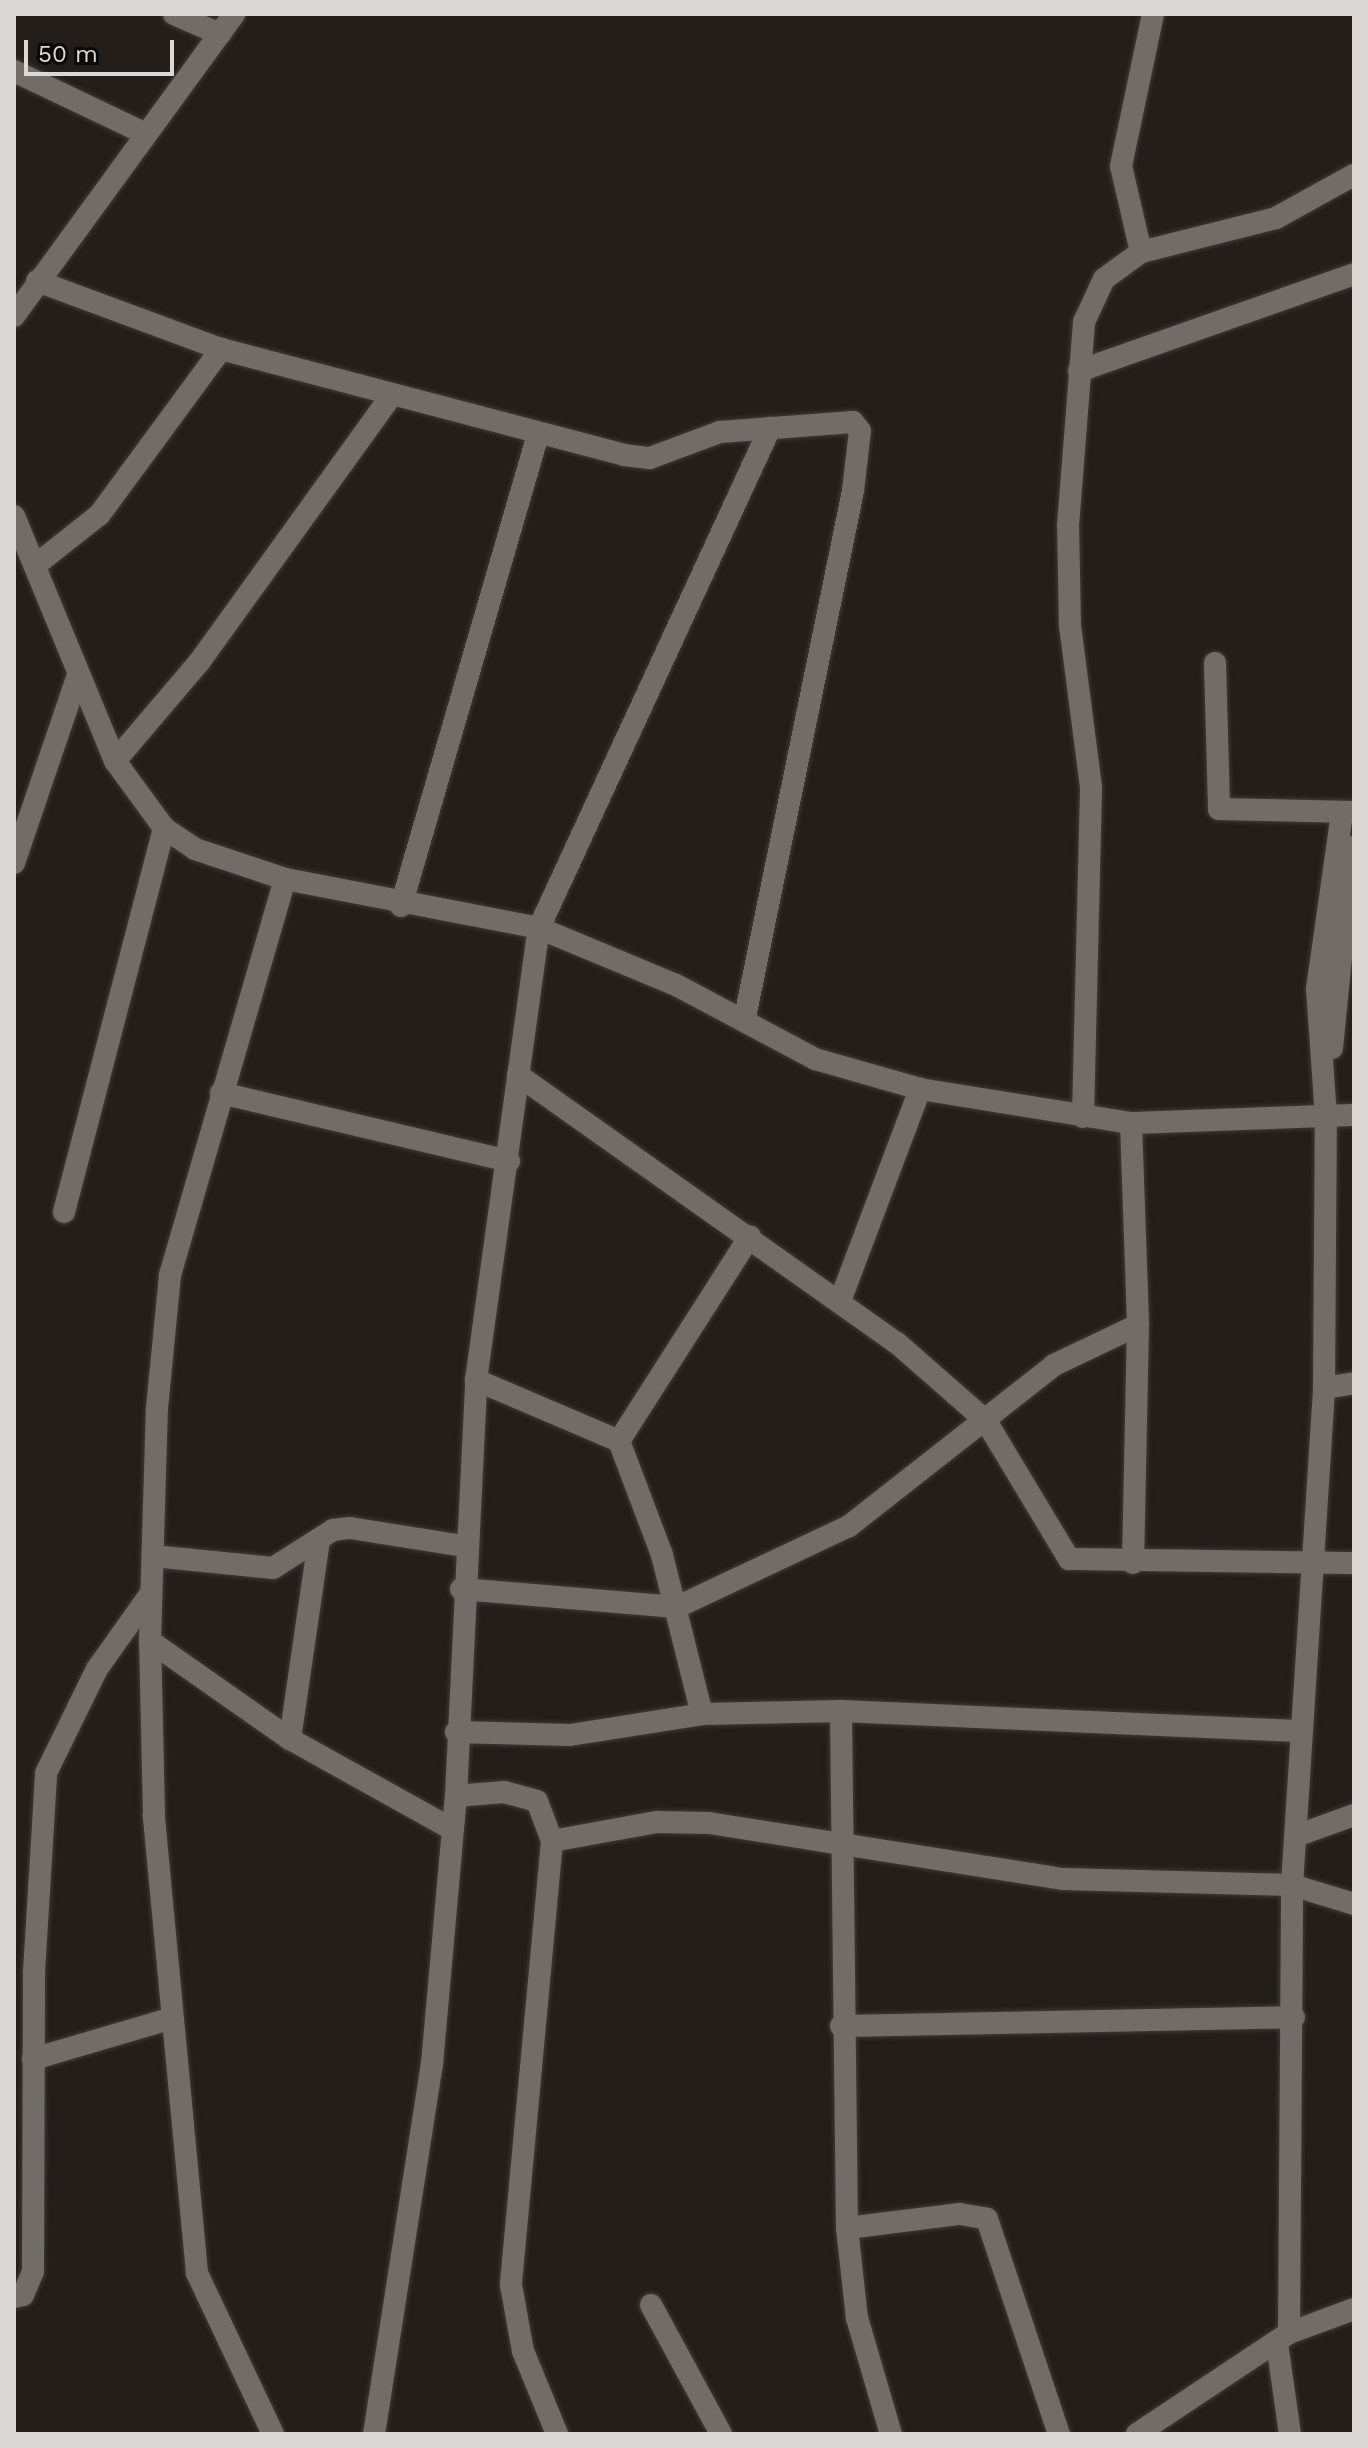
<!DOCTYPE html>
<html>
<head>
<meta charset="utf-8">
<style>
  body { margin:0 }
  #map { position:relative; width:1368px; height:2448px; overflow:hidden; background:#231e1a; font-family:"Work Sans",sans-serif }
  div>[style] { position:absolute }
  .roads { filter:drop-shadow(0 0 2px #3e3a38) drop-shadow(0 0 2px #3e3a38) }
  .street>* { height:22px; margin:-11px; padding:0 11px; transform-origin:11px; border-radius:11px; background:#726c68 }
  span { translate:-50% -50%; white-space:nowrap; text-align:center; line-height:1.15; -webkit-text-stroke:6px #0a0907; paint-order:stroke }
  .frame { position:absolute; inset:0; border:16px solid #dbd8d6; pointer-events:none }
  .scale { position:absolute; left:24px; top:40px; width:150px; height:36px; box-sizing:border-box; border:4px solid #dbd8d6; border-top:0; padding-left:10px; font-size:24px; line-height:28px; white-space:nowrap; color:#dbd8d6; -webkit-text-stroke:6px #0a0907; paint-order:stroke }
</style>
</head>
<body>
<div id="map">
  <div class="roads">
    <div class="street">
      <div style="left:174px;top:14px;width:50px;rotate:23.5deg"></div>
      <div style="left:14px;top:71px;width:142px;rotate:25.5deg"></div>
      <div style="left:1141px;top:252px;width:88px;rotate:-103.1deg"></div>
      <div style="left:1121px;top:166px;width:155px;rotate:-78.1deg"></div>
      <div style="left:37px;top:281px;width:196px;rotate:20.3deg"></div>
      <div style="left:221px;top:349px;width:417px;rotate:14.7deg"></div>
      <div style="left:624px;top:455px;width:26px;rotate:7deg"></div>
      <div style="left:650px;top:458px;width:75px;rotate:-20.4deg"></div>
      <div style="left:720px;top:432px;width:133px;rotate:-4.3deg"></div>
      <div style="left:853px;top:422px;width:11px;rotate:52deg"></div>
      <div style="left:860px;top:431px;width:60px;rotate:96.7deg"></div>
      <div style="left:853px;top:491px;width:537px;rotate:101.6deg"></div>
      <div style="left:14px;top:316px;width:374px;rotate:-53.9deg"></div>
      <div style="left:1079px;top:371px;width:292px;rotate:-19.4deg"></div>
      <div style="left:14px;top:516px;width:265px;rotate:67.6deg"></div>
      <div style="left:115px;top:761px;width:83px;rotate:53.8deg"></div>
      <div style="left:164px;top:828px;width:37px;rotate:34deg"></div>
      <div style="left:195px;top:849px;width:95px;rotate:18.4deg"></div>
      <div style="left:285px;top:879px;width:259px;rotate:10.9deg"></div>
      <div style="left:539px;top:928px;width:148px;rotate:22.6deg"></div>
      <div style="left:676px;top:985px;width:157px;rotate:28deg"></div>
      <div style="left:815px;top:1059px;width:109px;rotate:15.9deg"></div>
      <div style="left:920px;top:1089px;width:214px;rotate:9.2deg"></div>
      <div style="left:1131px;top:1123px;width:223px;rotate:-2.1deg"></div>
      <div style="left:37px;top:564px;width:80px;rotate:-38.4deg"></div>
      <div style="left:100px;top:514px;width:205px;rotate:-53.7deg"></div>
      <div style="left:1215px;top:663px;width:146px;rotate:88.4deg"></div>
      <div style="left:1219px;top:809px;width:135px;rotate:1.3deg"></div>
      <div style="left:115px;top:761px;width:131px;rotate:-49.6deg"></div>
      <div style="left:200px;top:661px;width:324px;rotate:-54.2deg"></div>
      <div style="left:14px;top:863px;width:199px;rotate:-71.2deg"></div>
      <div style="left:401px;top:906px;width:491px;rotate:-73.8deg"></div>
      <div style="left:1332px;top:1048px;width:202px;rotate:-84.3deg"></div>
      <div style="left:518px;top:1075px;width:464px;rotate:35.3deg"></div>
      <div style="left:897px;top:1343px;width:118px;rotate:41.2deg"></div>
      <div style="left:986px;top:1421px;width:161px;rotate:59deg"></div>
      <div style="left:1069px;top:1559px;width:285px;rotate:0.8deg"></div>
      <div style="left:221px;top:1093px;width:296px;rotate:13.3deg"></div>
      <div style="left:1083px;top:1117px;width:330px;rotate:-88.6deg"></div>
      <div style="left:1091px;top:787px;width:162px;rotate:-97.4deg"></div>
      <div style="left:1070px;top:626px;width:100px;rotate:-91.1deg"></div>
      <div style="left:1068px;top:526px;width:205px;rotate:-85.5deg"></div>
      <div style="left:1084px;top:322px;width:47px;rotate:-65.1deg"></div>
      <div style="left:1104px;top:279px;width:46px;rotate:-36.1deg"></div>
      <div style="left:1141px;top:252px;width:139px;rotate:-14.1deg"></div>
      <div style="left:1276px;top:218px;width:89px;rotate:-28.9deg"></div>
      <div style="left:1131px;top:1123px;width:202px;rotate:88deg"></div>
      <div style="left:1138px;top:1325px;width:238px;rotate:91.2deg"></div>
      <div style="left:64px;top:1212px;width:397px;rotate:-75.4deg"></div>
      <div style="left:840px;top:1301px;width:227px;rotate:-69.3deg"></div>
      <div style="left:476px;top:1380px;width:155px;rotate:23.1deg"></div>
      <div style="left:619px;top:1441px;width:122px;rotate:69.3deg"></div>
      <div style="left:662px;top:1555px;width:164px;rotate:75.9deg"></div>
      <div style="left:1324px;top:1388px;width:30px;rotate:-9deg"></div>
      <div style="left:619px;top:1441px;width:243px;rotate:-57.4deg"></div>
      <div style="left:153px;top:1556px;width:121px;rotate:5.7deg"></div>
      <div style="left:273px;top:1568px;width:71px;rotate:-32.3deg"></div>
      <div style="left:333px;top:1530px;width:17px;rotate:-7deg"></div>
      <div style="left:350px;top:1528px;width:115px;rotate:9deg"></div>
      <div style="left:461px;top:1589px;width:217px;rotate:4.8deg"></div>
      <div style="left:677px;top:1607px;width:190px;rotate:-25.2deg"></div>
      <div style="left:849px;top:1526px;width:261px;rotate:-38.1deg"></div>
      <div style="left:1054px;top:1365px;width:93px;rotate:-25.5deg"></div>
      <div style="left:150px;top:1641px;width:171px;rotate:35deg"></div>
      <div style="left:290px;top:1739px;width:185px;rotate:29.1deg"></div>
      <div style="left:841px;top:1711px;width:517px;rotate:89.34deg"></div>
      <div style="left:847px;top:2228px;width:91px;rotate:83.7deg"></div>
      <div style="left:857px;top:2318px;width:121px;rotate:73.7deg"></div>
      <div style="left:456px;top:1732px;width:114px;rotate:1.5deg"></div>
      <div style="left:570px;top:1735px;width:134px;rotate:-9deg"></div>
      <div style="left:702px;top:1714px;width:139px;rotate:-1.2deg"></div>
      <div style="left:841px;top:1711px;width:457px;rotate:2.5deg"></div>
      <div style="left:290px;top:1739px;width:201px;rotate:-81.7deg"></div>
      <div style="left:456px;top:1796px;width:48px;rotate:-4.8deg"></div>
      <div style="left:504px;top:1792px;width:34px;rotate:15deg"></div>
      <div style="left:537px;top:1801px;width:43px;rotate:69.4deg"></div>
      <div style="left:552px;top:1841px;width:446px;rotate:95.3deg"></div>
      <div style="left:511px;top:2285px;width:67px;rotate:79.7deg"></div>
      <div style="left:523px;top:2351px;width:90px;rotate:67.7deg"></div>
      <div style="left:1296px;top:1836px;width:62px;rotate:-19.9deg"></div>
      <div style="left:552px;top:1841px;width:107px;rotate:-10.3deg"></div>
      <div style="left:657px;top:1822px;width:52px;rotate:1.1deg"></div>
      <div style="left:709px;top:1823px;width:358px;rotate:9deg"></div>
      <div style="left:1063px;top:1879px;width:229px;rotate:1.5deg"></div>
      <div style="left:1292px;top:1885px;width:65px;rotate:17deg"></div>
      <div style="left:841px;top:2026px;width:453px;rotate:-1.1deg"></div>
      <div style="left:33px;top:2059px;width:145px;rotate:-16.4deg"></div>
      <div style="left:847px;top:2228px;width:114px;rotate:-7.1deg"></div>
      <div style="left:960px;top:2214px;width:27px;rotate:10deg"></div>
      <div style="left:987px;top:2219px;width:227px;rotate:71.5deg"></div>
      <div style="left:14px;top:2297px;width:9px;rotate:-13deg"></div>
      <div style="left:23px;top:2295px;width:26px;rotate:-67deg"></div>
      <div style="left:33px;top:2271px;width:299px;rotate:-89.8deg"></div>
      <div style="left:34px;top:1972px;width:199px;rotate:-86.5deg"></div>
      <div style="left:46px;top:1773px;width:116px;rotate:-63.9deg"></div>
      <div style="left:97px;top:1669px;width:93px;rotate:-54.6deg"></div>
      <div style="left:651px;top:2305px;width:147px;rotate:61.5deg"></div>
      <div style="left:1289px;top:2333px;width:448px;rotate:-89.6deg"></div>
      <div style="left:1292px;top:1885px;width:498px;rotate:-86.3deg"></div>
      <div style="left:1324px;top:1388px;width:271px;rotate:-89.6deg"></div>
      <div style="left:1326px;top:1117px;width:128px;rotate:-94deg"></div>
      <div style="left:1317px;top:989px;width:178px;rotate:-81.9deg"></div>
      <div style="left:1277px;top:2343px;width:92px;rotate:81.9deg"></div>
      <div style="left:273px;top:2434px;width:178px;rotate:-115.3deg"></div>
      <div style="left:197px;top:2273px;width:461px;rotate:-95.4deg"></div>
      <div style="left:154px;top:1814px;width:173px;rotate:-91.3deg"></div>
      <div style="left:150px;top:1641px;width:233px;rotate:-88.3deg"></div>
      <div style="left:157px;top:1408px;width:134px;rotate:-84.4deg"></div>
      <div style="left:170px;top:1275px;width:412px;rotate:-73.8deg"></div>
      <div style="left:374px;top:2434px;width:375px;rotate:-81.1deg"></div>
      <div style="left:432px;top:2064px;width:269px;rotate:-84.9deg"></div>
      <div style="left:456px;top:1796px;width:416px;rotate:-87.2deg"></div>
      <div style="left:476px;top:1380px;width:456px;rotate:-82.1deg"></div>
      <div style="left:539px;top:928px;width:551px;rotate:-65.2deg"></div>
      <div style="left:1137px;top:2434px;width:182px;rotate:-33.6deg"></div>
      <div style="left:1289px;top:2333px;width:69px;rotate:-20.3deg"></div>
    </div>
  </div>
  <div class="frame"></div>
  <div class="scale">50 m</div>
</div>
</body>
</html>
